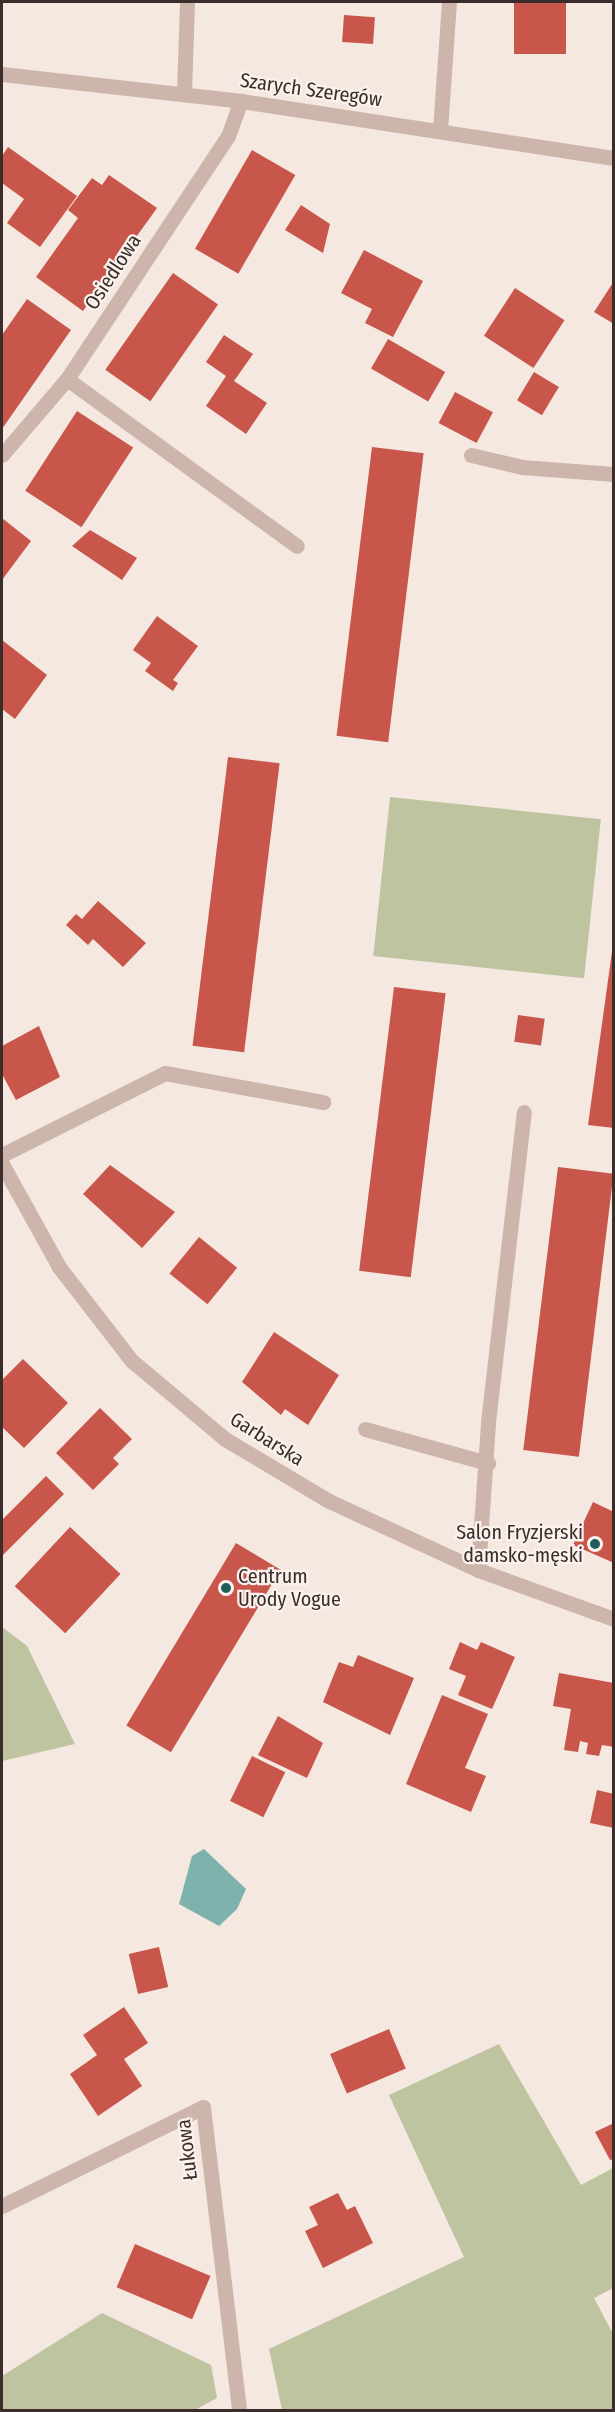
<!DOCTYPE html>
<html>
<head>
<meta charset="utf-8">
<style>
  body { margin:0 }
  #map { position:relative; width:615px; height:2412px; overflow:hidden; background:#f4e8e0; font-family:"Fira Sans Condensed",sans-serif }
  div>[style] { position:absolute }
  .green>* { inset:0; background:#bdc49f; transform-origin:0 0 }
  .water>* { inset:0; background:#7eb2ac }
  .building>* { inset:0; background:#c8564a; transform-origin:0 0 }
  .service>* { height:15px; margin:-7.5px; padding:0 7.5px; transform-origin:7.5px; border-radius:7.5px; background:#cdb5ab }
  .minor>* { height:15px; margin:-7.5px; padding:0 7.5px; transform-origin:7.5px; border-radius:7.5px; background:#cdb5ab }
  .dots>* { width:16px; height:16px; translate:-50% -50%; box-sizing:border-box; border:3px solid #fbf2ed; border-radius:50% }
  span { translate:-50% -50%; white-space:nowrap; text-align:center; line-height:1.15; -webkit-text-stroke:4.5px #fbf2ed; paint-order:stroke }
  .street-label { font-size:20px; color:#3a2d2b }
  .poi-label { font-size:20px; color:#3a2d2b }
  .right { translate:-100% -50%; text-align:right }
  .left { translate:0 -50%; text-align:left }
  .frame { position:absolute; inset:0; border:3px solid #3a2d2b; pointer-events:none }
</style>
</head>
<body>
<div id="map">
  <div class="green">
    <div style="left:390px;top:797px;width:212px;height:160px;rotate:6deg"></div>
    <div style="clip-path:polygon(2px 1627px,27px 1646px,75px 1744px,2px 1761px)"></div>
    <div style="clip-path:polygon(499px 2044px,581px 2185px,613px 2168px,613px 2288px,594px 2298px,613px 2334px,613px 2410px,282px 2410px,269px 2349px,464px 2257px,389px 2095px)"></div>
    <div style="clip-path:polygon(102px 2313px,211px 2365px,217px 2398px,195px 2410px,2px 2410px,2px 2376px)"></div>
  </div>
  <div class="water">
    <div style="clip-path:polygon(204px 1849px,246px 1889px,237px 1909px,219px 1926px,179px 1904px,192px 1856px)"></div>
  </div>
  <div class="building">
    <div style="left:514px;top:2px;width:52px;height:52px"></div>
    <div style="left:344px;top:15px;width:31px;height:27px;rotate:4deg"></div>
    <div style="clip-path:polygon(8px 147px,77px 196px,40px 247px,7px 223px,24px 199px,2px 183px,2px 156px)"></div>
    <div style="left:252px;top:150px;width:50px;height:114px;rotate:30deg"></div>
    <div style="clip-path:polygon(109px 175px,157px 208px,83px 311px,36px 277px,78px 218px,68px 210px,92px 178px,102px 185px)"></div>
    <div style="clip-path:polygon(301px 205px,330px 224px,323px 253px,285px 230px)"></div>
    <div style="clip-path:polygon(364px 250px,423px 281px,393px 337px,365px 323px,372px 309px,341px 293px)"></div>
    <div style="left:173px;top:273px;width:55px;height:118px;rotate:35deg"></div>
    <div style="clip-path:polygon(614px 281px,614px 324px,594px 312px)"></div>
    <div style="left:515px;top:288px;width:59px;height:57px;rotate:33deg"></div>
    <div style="clip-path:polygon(27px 299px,71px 330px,2px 429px,2px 335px)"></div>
    <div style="clip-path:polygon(224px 335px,253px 354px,234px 381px,267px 403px,246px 434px,206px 406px,226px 376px,206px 362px)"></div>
    <div style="left:388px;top:339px;width:66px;height:34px;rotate:30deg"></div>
    <div style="left:534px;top:372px;width:29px;height:33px;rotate:31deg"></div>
    <div style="left:455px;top:392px;width:43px;height:35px;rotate:28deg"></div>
    <div style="left:77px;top:411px;width:67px;height:95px;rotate:33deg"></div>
    <div style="left:372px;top:447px;width:52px;height:291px;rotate:7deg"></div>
    <div style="clip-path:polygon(2px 518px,31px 541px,2px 580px)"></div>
    <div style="clip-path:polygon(90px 530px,137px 558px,122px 580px,72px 546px)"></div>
    <div style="clip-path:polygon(157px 616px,198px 646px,173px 680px,178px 683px,173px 691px,145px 671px,151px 663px,133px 650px)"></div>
    <div style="clip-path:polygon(2px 640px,47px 675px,15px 719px,2px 709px)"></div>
    <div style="left:228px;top:757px;width:52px;height:291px;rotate:7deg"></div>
    <div style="clip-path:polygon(98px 901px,146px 943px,123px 967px,93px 939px,88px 945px,66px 925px,76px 914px,82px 919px)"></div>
    <div style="clip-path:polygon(614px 937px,614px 1128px,588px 1125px)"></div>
    <div style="left:394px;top:987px;width:52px;height:286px;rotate:7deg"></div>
    <div style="left:518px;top:1015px;width:27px;height:27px;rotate:8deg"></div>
    <div style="clip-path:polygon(39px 1026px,60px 1077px,16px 1100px,2px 1074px,2px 1046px)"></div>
    <div style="clip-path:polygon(110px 1165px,175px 1212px,142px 1248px,83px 1194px)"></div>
    <div style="left:558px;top:1167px;width:56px;height:285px;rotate:7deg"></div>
    <div style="left:199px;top:1237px;width:49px;height:47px;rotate:39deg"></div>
    <div style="clip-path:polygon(274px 1332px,339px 1375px,308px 1425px,285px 1409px,281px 1415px,242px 1382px)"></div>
    <div style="clip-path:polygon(23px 1359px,68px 1403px,24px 1448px,2px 1427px,2px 1380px)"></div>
    <div style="clip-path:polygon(100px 1408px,132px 1439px,113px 1458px,119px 1464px,93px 1490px,56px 1453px)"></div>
    <div style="clip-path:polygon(46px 1476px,64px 1494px,2px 1556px,2px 1520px)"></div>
    <div style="clip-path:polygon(593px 1502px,614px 1512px,614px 1563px,573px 1545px)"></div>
    <div style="left:70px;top:1527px;width:69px;height:81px;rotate:43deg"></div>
    <div style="left:236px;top:1543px;width:52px;height:213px;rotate:31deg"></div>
    <div style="clip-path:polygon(460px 1642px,477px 1650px,481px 1642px,515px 1657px,492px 1709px,458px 1695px,466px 1676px,449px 1669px)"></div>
    <div style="clip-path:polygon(358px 1655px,414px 1678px,390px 1735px,323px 1702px,339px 1662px,353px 1667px)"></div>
    <div style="clip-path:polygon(559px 1673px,614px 1683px,614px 1747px,602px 1745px,599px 1756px,586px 1754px,588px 1743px,580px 1741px,578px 1752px,564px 1750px,571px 1709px,553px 1706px)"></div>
    <div style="clip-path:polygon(442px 1695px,488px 1714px,465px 1768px,486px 1776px,471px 1812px,406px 1784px)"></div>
    <div style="clip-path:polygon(278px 1716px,323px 1743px,307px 1778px,258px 1755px)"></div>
    <div style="left:252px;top:1756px;width:37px;height:50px;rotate:26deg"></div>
    <div style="clip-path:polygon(597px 1790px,614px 1794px,614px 1828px,590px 1823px)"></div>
    <div style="left:159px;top:1947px;width:41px;height:31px;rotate:77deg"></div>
    <div style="clip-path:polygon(124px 2007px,148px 2043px,124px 2059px,142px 2086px,98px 2116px,70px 2074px,97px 2055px,83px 2035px)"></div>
    <div style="left:389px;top:2029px;width:43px;height:64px;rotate:67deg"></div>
    <div style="clip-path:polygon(614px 2123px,614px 2159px,610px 2160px,595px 2132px)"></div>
    <div style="clip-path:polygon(338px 2193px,347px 2210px,355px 2206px,373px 2243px,323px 2268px,305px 2231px,318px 2225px,309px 2207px)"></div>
    <div style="left:135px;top:2244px;width:82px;height:47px;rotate:23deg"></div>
  </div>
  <div class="service">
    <div style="left:67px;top:379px;width:284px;rotate:36deg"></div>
    <div style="left:471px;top:455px;width:52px;rotate:13.2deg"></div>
    <div style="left:522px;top:467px;width:92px;rotate:4.4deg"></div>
    <div style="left:2px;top:1155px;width:182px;rotate:-26.7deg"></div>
    <div style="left:165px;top:1073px;width:161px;rotate:10.4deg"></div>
    <div style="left:365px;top:1429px;width:128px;rotate:15.5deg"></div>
    <div style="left:478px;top:1570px;width:148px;rotate:-86.1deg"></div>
    <div style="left:488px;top:1422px;width:312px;rotate:-83.4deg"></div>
  </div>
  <div class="minor">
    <div style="left:2px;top:74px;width:241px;rotate:6.4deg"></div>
    <div style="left:241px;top:101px;width:377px;rotate:8.7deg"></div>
    <div style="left:184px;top:93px;width:91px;rotate:-88.1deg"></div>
    <div style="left:440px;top:130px;width:128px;rotate:-86deg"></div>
    <div style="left:2px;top:455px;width:100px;rotate:-49.5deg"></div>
    <div style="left:67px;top:379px;width:291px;rotate:-56.5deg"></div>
    <div style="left:228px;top:136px;width:37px;rotate:-70deg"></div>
    <div style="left:2px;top:1164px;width:118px;rotate:61deg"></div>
    <div style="left:59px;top:1267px;width:119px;rotate:52.2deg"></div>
    <div style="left:132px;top:1361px;width:121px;rotate:40deg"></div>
    <div style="left:225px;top:1439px;width:121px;rotate:30.8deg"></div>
    <div style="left:329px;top:1501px;width:164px;rotate:24.8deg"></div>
    <div style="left:478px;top:1570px;width:145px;rotate:19.8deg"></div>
    <div style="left:2px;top:2206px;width:224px;rotate:-26.2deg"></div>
    <div style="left:203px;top:2107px;width:305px;rotate:83.2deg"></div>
  </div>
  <div class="dots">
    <div style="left:595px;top:1544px;background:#1f5d58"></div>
    <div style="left:226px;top:1588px;background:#1f5d58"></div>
  </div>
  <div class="street-label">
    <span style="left:311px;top:90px;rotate:8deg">Szarych Szeregów</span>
    <span style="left:113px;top:272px;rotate:-57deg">Osiedlowa</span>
    <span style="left:267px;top:1439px;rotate:32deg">Garbarska</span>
    <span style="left:187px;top:2150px;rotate:-97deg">Łukowa</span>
  </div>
  <div class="poi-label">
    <span class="right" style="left:583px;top:1544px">Salon Fryzjerski<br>damsko-męski</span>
    <span class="left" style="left:238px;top:1588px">Centrum<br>Urody Vogue</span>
  </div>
  <div class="frame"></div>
</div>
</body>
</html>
